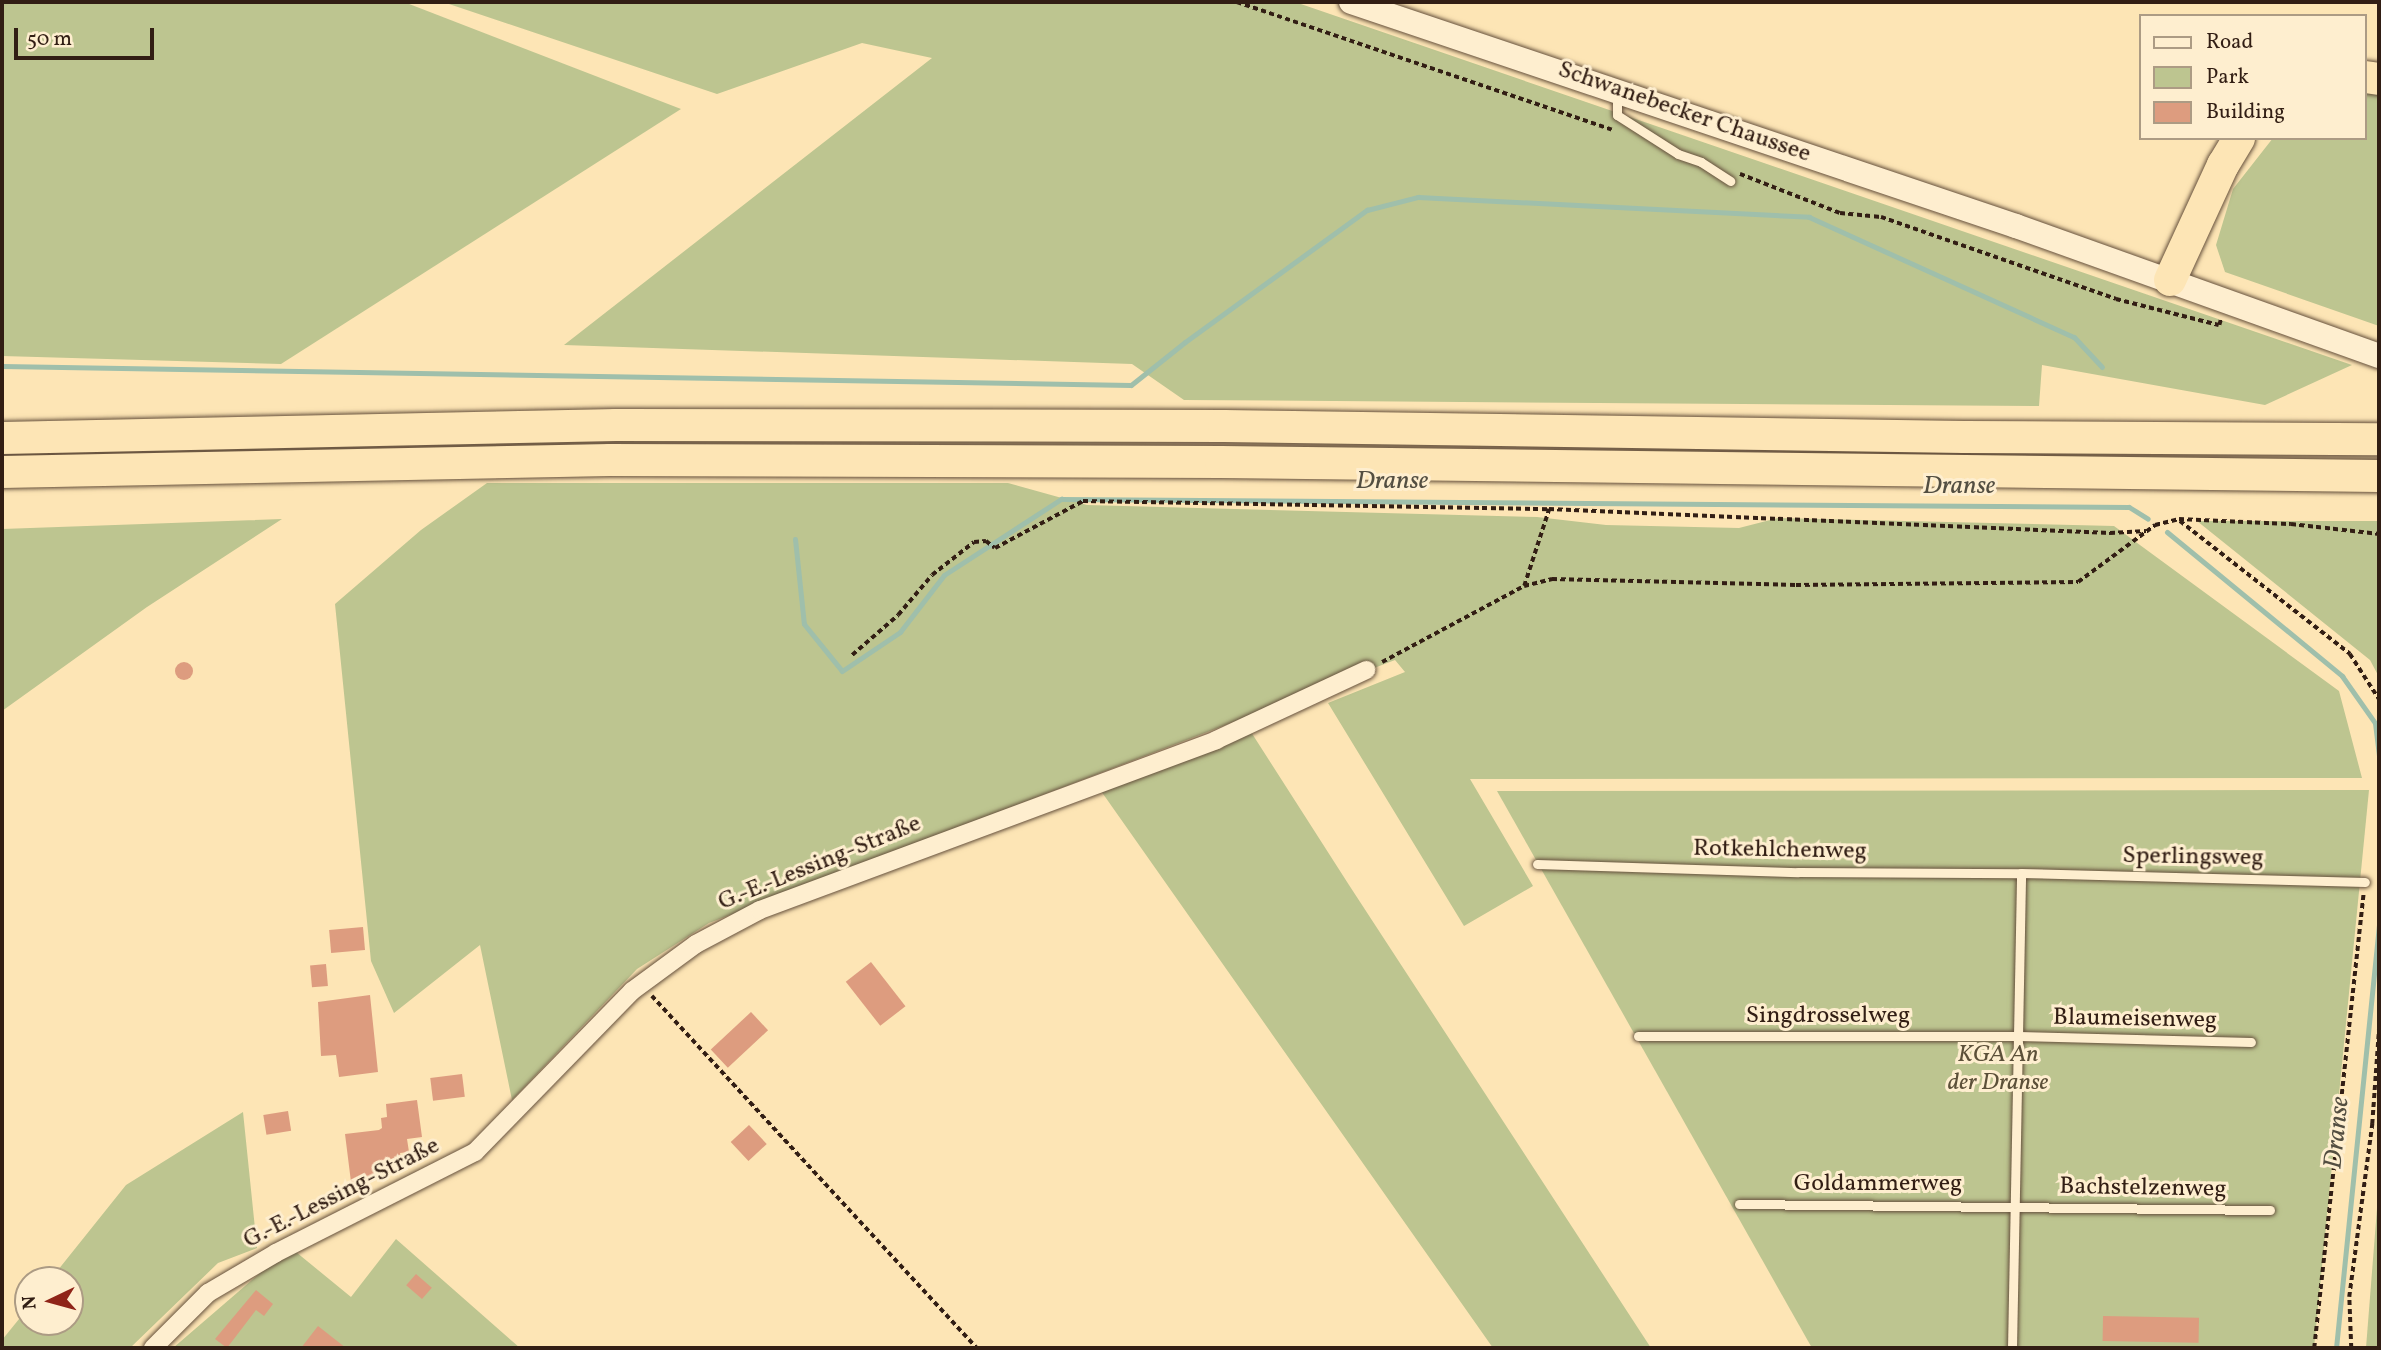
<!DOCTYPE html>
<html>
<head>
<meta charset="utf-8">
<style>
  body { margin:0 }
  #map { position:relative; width:2381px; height:1350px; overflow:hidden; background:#fde5b5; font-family:Vollkorn,serif }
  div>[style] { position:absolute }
  .green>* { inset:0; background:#bdc590 }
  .stream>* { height:5px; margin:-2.5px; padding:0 2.5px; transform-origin:2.5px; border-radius:2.5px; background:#9fbfab }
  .building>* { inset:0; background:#dd9c7f; transform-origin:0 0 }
  .round { border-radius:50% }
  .path>* { height:3.5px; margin-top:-1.75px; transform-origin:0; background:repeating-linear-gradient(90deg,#321e14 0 5px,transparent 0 8.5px) }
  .roads { filter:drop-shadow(0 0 2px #65503c) drop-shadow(0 0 2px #65503c) }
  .service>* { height:9px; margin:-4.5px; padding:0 4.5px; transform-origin:4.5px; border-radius:4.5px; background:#feeecf }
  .minor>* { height:18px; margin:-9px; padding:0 9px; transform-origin:9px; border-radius:9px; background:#feeecf }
  .secondary>* { height:24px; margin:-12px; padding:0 12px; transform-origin:12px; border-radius:12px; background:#feeecf }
  .motorway>* { height:32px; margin:-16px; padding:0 16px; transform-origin:16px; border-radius:16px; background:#fde5b5 }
  span { translate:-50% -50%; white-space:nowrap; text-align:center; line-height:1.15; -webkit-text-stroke:6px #feeecf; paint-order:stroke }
  .street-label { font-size:24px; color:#321e14 }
  .park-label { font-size:24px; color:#5c5039; font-style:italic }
  .water-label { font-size:26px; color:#534e41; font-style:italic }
  .frame { position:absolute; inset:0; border:4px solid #321e14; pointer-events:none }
  .legend { position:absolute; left:2139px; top:14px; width:228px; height:126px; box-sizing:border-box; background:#feeecf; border:2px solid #ac9b84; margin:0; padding:9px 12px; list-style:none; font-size:21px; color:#321e14 }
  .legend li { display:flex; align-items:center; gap:14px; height:35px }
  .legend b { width:35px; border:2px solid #ac9b84 }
  .north { position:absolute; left:14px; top:1266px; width:70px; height:70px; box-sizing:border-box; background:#feeecf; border:2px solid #ac9b84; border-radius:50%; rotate:265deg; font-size:19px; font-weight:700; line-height:28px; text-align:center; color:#321e14 }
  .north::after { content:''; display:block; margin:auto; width:24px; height:32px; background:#8f2418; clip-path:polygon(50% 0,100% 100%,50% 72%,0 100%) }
  .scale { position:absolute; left:14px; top:28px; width:140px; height:32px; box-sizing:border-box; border:4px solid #321e14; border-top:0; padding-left:9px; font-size:21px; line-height:24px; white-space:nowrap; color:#321e14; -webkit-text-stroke:5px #feeecf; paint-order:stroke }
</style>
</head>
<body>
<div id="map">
  <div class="green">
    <div style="clip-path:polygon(2px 2px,404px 2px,681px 109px,281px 364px,2px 356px)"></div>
    <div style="clip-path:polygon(443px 2px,1295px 2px,2352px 365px,2265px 405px,2042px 365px,2039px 406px,1184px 400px,1132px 364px,564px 345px,932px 58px,862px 43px,717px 94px)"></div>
    <div style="clip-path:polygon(2377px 92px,2379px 326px,2225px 272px,2216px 245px,2233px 189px,2273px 138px,2365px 138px,2365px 93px)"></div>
    <div style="clip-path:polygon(487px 483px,1008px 483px,1087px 505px,1537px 517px,1606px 525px,1739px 528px,1778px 518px,2114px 526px,2339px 691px,2362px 778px,1470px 779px,1533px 886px,1464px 926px,1328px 703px,1405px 672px,1395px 660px,709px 923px,637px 969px,512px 1100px,480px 945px,394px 1013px,371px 961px,335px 604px,421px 530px)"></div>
    <div style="clip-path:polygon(282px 519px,147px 607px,2px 711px,2px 529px)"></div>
    <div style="clip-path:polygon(2197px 521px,2379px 521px,2379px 677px,2370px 660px)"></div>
    <div style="clip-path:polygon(1251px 732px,1349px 885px,1651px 1348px,1493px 1348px,1101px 791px)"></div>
    <div style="clip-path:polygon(2369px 790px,2314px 1348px,1812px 1348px,1497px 791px)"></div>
    <div style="clip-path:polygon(243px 1112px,257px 1248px,218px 1263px,130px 1348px,2px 1348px,2px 1340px,28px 1308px,28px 1322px,70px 1322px,70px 1280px,50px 1280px,126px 1185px)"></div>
    <div style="clip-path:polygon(2379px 1183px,2379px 1348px,2366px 1348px)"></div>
    <div style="clip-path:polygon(396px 1239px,520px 1348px,173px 1348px,274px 1261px,296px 1252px,351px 1297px)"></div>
  </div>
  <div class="stream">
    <div style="left:2px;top:366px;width:1129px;rotate:0.96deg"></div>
    <div style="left:1131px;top:385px;width:69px;rotate:-38.5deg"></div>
    <div style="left:1185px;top:342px;width:225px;rotate:-36deg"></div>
    <div style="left:1367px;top:210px;width:53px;rotate:-14.3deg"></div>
    <div style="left:1418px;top:197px;width:392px;rotate:2.9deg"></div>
    <div style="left:1809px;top:217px;width:291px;rotate:24.4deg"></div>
    <div style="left:2074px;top:337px;width:41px;rotate:47deg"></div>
    <div style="left:2167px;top:532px;width:227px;rotate:39.4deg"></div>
    <div style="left:2342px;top:676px;width:57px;rotate:54.9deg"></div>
    <div style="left:2375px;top:723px;width:33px;rotate:83deg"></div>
    <div style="left:795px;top:539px;width:85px;rotate:84deg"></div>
    <div style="left:804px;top:624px;width:60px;rotate:51deg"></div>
    <div style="left:842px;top:671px;width:70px;rotate:-33.9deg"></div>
    <div style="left:900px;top:632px;width:72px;rotate:-52.3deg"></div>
    <div style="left:944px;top:575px;width:140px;rotate:-33deg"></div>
    <div style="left:1061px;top:499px;width:1068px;rotate:0.43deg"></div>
    <div style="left:2129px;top:507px;width:22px;rotate:32deg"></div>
    <div style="left:2336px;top:1348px;width:429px;rotate:-84.2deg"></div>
  </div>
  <div class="building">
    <div class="round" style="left:175px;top:662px;width:18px;height:18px"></div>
    <div style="left:363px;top:927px;width:23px;height:34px;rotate:85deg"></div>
    <div style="left:871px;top:962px;width:56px;height:32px;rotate:52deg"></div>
    <div style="left:326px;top:964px;width:22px;height:16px;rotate:85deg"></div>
    <div style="clip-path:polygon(370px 995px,378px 1072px,339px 1077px,336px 1055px,321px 1056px,318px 1002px)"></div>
    <div style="left:751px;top:1012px;width:25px;height:55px;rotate:47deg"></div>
    <div style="left:462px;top:1074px;width:23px;height:32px;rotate:83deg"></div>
    <div style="clip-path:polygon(417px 1100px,422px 1137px,407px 1139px,409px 1152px,400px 1153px,402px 1162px,379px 1166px,380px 1178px,351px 1182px,345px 1134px,379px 1130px,382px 1128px,381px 1118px,387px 1117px,386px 1104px)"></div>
    <div style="left:288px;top:1111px;width:20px;height:25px;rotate:81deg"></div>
    <div style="left:749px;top:1125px;width:26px;height:25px;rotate:47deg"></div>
    <div style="left:416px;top:1274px;width:21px;height:15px;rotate:41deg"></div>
    <div style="clip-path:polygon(256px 1290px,273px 1304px,264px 1316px,256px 1310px,227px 1348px,215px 1339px)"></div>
    <div style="left:2103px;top:1316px;width:96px;height:25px;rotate:1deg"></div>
    <div style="clip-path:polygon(318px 1326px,346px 1348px,301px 1348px)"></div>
  </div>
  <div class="path">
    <div style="left:1237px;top:2px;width:396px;rotate:18.8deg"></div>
    <div style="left:1740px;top:174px;width:107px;rotate:21.3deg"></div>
    <div style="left:1840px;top:213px;width:41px;rotate:5.6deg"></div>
    <div style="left:1881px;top:217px;width:249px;rotate:19.2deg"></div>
    <div style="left:2116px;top:299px;width:106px;rotate:14.2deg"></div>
    <div style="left:2219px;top:325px;width:6px;rotate:-72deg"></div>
    <div style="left:2180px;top:521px;width:216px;rotate:38deg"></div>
    <div style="left:2350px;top:654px;width:54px;rotate:57.2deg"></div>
    <div style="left:1524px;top:586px;width:81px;rotate:-72deg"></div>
    <div style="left:852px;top:655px;width:61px;rotate:-41deg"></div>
    <div style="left:898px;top:615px;width:52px;rotate:-49.6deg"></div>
    <div style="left:932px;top:575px;width:53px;rotate:-38.2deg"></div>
    <div style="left:974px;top:542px;width:12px;rotate:-5deg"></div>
    <div style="left:986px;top:541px;width:11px;rotate:38deg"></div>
    <div style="left:995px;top:548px;width:100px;rotate:-28.1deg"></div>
    <div style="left:1083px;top:501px;width:466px;rotate:1deg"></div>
    <div style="left:1549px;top:509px;width:562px;rotate:2.45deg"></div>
    <div style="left:2110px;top:533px;width:36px;rotate:-3deg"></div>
    <div style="left:1382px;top:662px;width:161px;rotate:-28.2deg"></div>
    <div style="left:1524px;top:586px;width:29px;rotate:-14deg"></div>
    <div style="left:1552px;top:579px;width:244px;rotate:1.4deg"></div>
    <div style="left:1796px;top:585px;width:282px;rotate:-0.6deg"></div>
    <div style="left:2078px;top:582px;width:96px;rotate:-36.5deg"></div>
    <div style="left:2155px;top:525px;width:25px;rotate:-14deg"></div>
    <div style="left:2179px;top:519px;width:112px;rotate:2.6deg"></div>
    <div style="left:2291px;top:524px;width:89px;rotate:6.5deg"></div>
    <div style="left:652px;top:996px;width:479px;rotate:47.3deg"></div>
    <div style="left:2314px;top:1348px;width:456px;rotate:-83.8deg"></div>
    <div style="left:2351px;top:1348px;width:51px;rotate:-92.2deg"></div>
    <div style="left:2349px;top:1297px;width:175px;rotate:-82.4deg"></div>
    <div style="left:2372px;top:1124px;width:97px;rotate:-85.9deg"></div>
  </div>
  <div class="roads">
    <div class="service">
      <div style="left:1617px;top:95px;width:20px;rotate:90deg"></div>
      <div style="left:1617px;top:115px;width:72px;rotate:32.6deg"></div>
      <div style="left:1678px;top:154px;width:24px;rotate:19deg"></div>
      <div style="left:1701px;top:162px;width:35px;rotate:33deg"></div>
      <div style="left:1537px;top:864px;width:261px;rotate:1.8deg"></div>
      <div style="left:1798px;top:872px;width:223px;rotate:0.3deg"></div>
      <div style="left:2021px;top:873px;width:344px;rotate:1.5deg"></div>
      <div style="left:1638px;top:1036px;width:381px"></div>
      <div style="left:2019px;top:1036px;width:232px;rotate:1.5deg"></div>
      <div style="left:1739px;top:1204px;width:531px;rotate:0.65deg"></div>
      <div style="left:2012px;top:1348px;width:475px;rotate:-88.9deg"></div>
    </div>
    <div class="minor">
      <div style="left:153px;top:1348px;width:78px;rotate:-45deg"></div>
      <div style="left:208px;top:1293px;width:79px;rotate:-30.5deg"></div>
      <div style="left:276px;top:1253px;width:223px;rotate:-26.9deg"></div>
      <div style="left:475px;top:1152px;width:225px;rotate:-45.7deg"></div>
      <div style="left:632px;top:991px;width:79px;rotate:-36.3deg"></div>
      <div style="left:696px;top:944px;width:72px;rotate:-28deg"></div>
      <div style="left:760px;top:910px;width:487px;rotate:-20.4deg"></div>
      <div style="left:1216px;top:740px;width:166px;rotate:-25deg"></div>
    </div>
    <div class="secondary">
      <div style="left:1351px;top:2px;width:702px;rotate:18.62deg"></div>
      <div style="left:2016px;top:226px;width:386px;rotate:19.7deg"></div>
    </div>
    <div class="motorway">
      <div style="left:2365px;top:77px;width:14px;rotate:8deg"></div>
      <div style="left:2170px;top:280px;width:127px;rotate:-65.3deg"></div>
      <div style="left:2223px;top:165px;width:31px;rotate:-59deg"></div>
      <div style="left:2px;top:438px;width:614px;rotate:-1.21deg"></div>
      <div style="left:616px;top:425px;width:608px;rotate:0.09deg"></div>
      <div style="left:1224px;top:426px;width:740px;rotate:0.85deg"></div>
      <div style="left:1964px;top:437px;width:415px;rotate:0.3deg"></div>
      <div style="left:2px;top:472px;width:608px;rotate:-1.13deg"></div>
      <div style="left:610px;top:460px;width:611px;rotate:0.19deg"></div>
      <div style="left:1221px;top:462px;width:1158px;rotate:0.69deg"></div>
    </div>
  </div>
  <div class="street-label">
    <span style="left:1684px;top:113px;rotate:19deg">Schwanebecker Chaussee</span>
    <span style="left:1780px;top:851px;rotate:1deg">Rotkehlchenweg</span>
    <span style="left:2193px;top:858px;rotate:1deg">Sperlingsweg</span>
    <span style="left:820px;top:864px;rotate:-22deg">G.-E.-Lessing-Straße</span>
    <span style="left:1828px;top:1017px">Singdrosselweg</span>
    <span style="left:2135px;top:1020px;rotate:1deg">Blaumeisenweg</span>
    <span style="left:1878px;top:1185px">Goldammerweg</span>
    <span style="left:2143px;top:1189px;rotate:1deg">Bachstelzenweg</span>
    <span style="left:342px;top:1194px;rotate:-27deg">G.-E.-Lessing-Straße</span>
  </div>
  <div class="park-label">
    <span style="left:1998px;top:1070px">KGA An<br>der Dranse</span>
  </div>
  <div class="water-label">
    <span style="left:1392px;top:482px">Dranse</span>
    <span style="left:1959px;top:487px">Dranse</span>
    <span style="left:2338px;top:1133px;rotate:-84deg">Dranse</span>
  </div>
  <div class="frame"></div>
  <ul class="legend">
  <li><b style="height:9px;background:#feeecf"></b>Road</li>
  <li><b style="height:19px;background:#bdc590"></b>Park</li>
  <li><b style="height:19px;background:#dd9c7f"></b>Building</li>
  </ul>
  <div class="north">N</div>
  <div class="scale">50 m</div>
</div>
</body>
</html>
